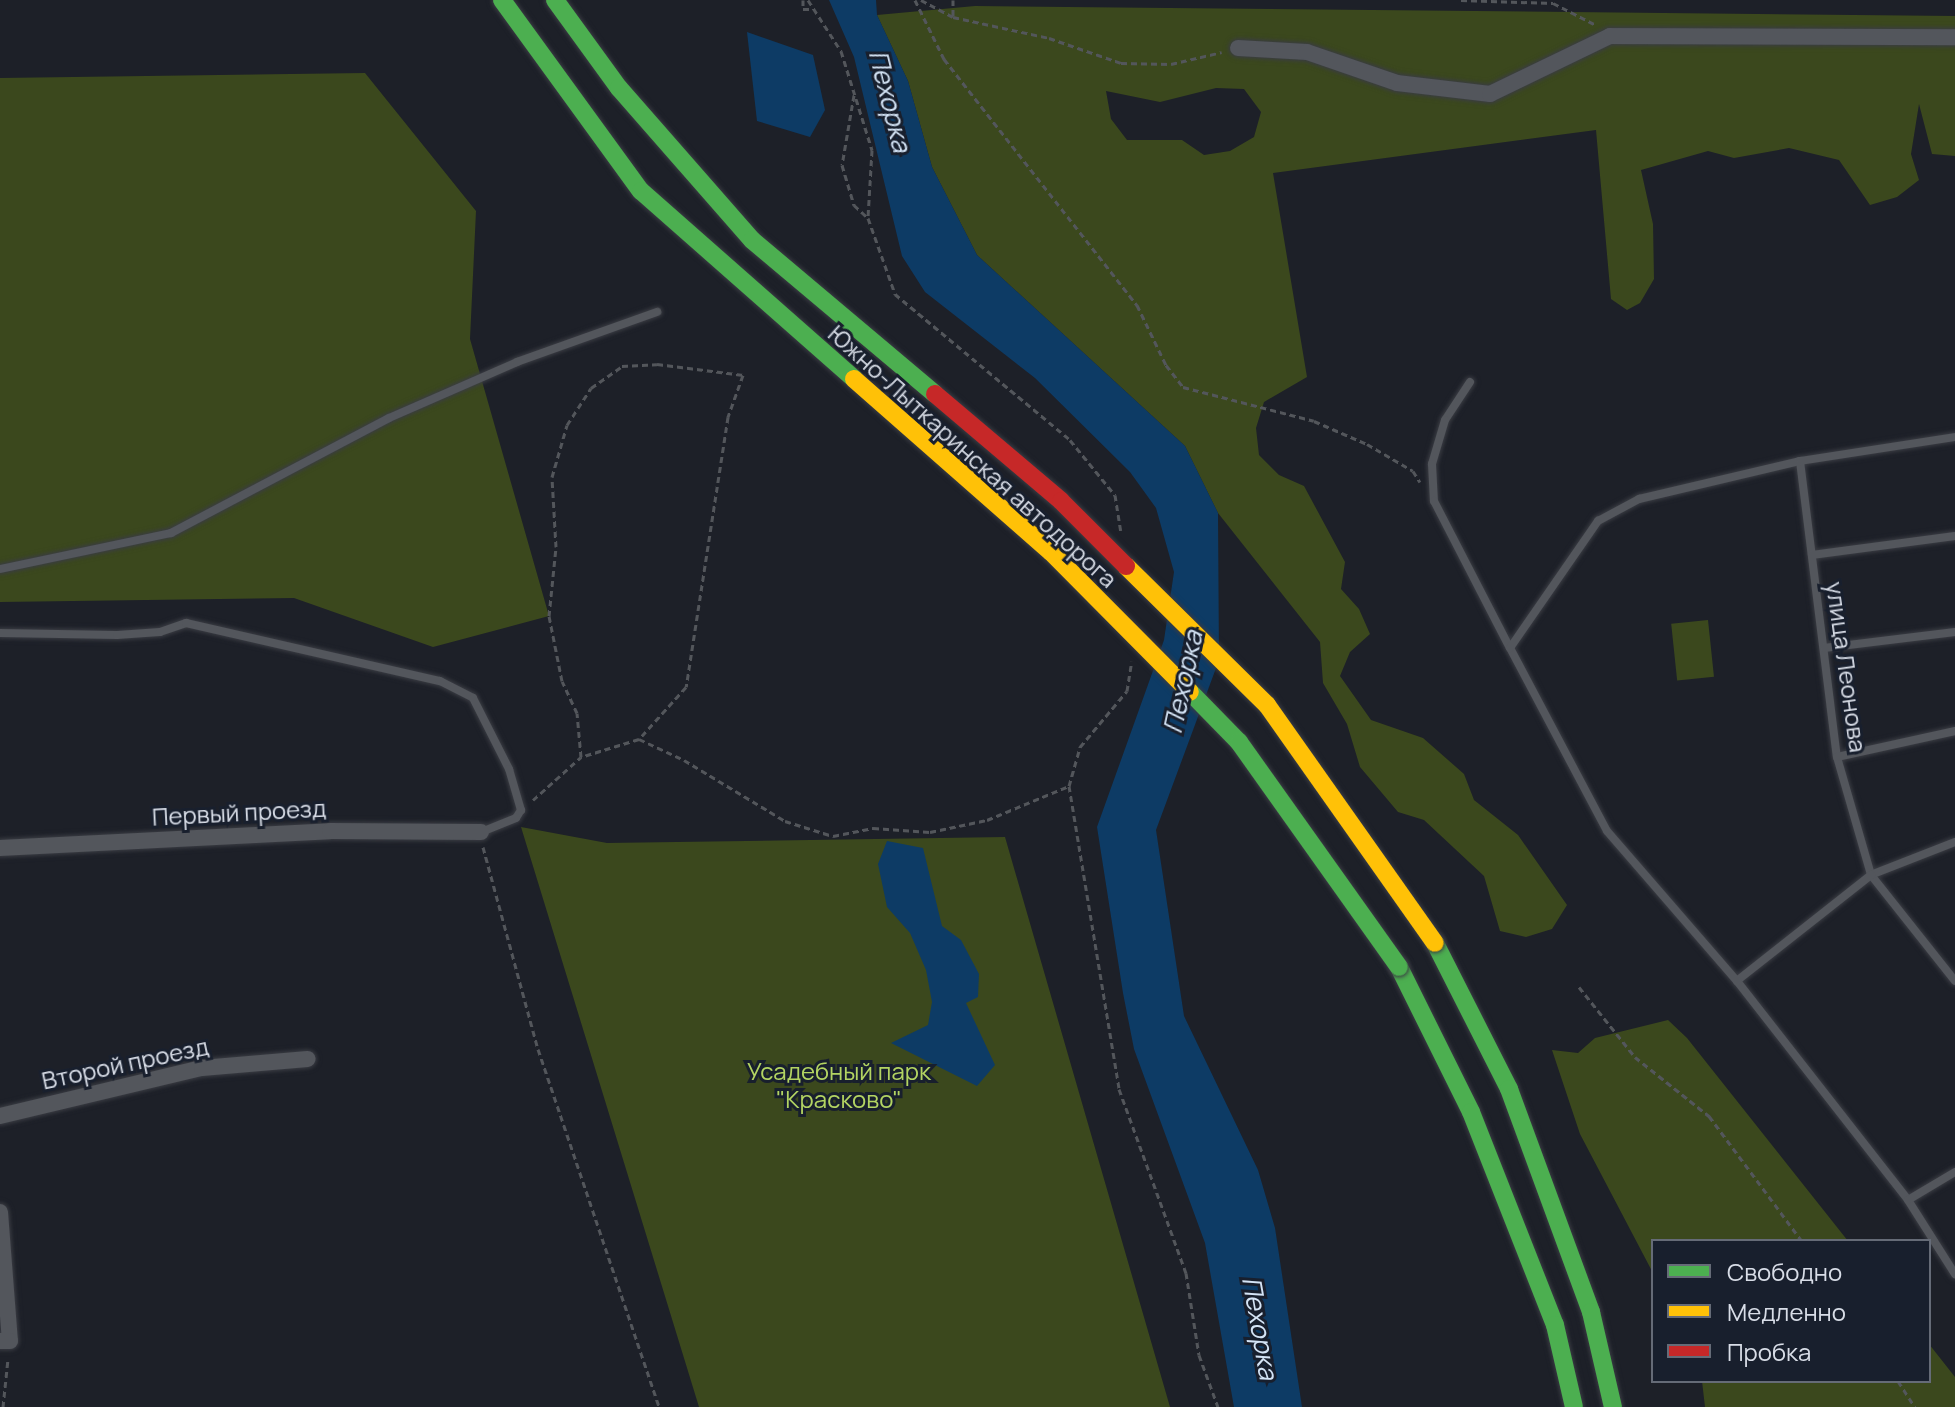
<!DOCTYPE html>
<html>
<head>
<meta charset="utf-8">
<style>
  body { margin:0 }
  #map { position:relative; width:1955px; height:1407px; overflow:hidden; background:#1d2028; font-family:Manrope,sans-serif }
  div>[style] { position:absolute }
  .green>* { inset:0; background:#3b481d; transform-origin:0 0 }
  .water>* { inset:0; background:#0d3b65 }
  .path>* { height:3px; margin-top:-1.5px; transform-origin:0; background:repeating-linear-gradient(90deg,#53565b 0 6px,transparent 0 10px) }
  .roads { filter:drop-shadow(0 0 2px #3a3c43) drop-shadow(0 0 2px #3a3c43) }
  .lane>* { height:8px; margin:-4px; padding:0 4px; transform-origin:4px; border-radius:4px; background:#53565c }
  .street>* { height:16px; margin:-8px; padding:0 8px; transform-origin:8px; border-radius:8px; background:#53565c }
  .fast>* { height:18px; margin:-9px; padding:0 9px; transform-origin:9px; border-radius:9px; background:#4caf50 }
  .bridges { filter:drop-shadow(0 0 2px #3a3c43) drop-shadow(0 0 2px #3a3c43) }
  .fast-bridge>* { height:18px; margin:-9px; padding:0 9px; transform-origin:9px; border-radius:9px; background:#4caf50 }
  .slow-bridge>* { height:18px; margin:-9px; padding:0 9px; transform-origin:9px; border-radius:9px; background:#ffc107 }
  .jam-bridge>* { height:18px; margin:-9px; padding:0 9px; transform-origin:9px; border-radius:9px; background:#c62828 }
  span { translate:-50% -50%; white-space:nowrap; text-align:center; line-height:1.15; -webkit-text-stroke:6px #181f2d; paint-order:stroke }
  .street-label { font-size:24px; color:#d8dde7 }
  .park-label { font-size:24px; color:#b3d462 }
  .water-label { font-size:26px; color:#d4e4f6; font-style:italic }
  .legend { position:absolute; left:1651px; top:1239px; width:280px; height:144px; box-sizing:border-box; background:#181f2d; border:2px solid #656b77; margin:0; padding:10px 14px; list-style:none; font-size:24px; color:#d8dde7 }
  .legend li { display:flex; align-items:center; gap:16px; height:40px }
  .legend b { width:40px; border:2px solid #656b77 }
</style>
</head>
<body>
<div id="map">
  <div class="green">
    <div style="clip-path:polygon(evenodd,975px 6px,1955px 16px,1955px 156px,1932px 154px,1919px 104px,1911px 154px,1919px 180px,1897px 197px,1870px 205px,1839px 160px,1789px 148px,1734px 158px,1708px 151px,1641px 170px,1653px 224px,1654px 279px,1640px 303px,1627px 310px,1611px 299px,1596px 130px,1273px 173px,1307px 377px,1264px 402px,1256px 428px,1259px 455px,1279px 475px,1304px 486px,1345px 562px,1341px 589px,1359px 609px,1370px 634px,1350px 652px,1340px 676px,1371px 720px,1423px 738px,1464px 774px,1474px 800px,1518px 835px,1567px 905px,1552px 929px,1526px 937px,1500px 931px,1484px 876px,1424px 820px,1398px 812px,1360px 767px,1347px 724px,1323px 683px,1320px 642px,1218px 513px,1185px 446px,977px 255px,932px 167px,908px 81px,877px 15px,975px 6px,1216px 88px,1244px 89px,1261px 112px,1254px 137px,1230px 151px,1204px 155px,1182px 140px,1127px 140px,1111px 119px,1106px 91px,1160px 102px,1216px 88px)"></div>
    <div style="clip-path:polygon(365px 73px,476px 211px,470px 339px,549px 616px,433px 647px,294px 598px,0 602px,0 78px)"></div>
    <div style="left:1708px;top:620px;width:57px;height:37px;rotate:84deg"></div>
    <div style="clip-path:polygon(521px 827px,607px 843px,1005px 837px,1170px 1407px,699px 1407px)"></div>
    <div style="clip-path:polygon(1668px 1020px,1687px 1038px,1848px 1241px,1653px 1241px,1653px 1273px,1580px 1134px,1552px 1050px,1578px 1053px,1595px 1038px)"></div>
    <div style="clip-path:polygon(1929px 1344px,1955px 1377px,1955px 1407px,1705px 1407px,1702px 1381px,1929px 1381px)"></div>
  </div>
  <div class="water">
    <div style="clip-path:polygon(829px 0,876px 0,877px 15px,908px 81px,932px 167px,977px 255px,1185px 446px,1218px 513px,1219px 660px,1156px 830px,1184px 1016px,1258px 1170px,1275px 1228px,1302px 1407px,1234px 1407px,1205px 1243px,1134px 1049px,1123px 993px,1097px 827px,1164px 640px,1174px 572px,1156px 508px,1130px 472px,1035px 378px,925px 292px,902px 256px,854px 57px)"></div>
    <div style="clip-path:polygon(747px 32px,813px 55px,825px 110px,810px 137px,757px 121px)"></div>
    <div style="clip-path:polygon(887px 841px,923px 848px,942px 926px,961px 940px,979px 974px,978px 997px,966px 1003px,995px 1065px,977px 1086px,891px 1043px,928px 1025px,932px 1002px,926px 970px,910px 933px,887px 907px,878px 864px)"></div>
  </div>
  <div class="path">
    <div style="left:803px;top:0;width:9px;rotate:90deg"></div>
    <div style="left:803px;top:9px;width:8px"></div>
    <div style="left:808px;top:0;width:61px;rotate:57.1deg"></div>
    <div style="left:841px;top:51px;width:104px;rotate:72.6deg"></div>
    <div style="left:872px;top:150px;width:68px;rotate:93.4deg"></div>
    <div style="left:868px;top:218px;width:81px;rotate:70.4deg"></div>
    <div style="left:895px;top:294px;width:228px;rotate:39.8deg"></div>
    <div style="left:1070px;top:440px;width:71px;rotate:50.7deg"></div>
    <div style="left:1115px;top:495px;width:36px;rotate:81deg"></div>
    <div style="left:915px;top:0;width:66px;rotate:63.8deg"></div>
    <div style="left:944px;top:59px;width:313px;rotate:51.9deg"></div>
    <div style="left:1137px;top:305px;width:67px;rotate:64.2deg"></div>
    <div style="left:1166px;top:365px;width:28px;rotate:52deg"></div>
    <div style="left:1183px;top:387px;width:135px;rotate:14.5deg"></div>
    <div style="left:1314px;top:421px;width:58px;rotate:23.5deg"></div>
    <div style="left:1367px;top:444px;width:53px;rotate:30.4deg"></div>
    <div style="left:1413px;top:471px;width:13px;rotate:58deg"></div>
    <div style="left:921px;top:0;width:36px;rotate:28deg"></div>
    <div style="left:953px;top:17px;width:98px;rotate:12.3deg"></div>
    <div style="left:1049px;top:38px;width:76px;rotate:19.1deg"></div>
    <div style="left:1121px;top:63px;width:50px;rotate:1.1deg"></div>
    <div style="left:1171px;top:64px;width:52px;rotate:-13.2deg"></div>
    <div style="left:953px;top:0;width:16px;rotate:90deg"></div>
    <div style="left:1461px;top:0;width:92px;rotate:1.9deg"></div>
    <div style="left:1553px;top:3px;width:48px;rotate:27.1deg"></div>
    <div style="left:854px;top:95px;width:71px;rotate:99.7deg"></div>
    <div style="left:842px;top:165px;width:42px;rotate:73.3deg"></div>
    <div style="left:854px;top:205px;width:19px;rotate:43deg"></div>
    <div style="left:639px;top:739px;width:50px;rotate:25deg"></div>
    <div style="left:684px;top:760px;width:118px;rotate:31.1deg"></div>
    <div style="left:785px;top:821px;width:50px;rotate:17.4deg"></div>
    <div style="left:833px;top:836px;width:41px;rotate:-11.3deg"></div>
    <div style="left:873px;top:828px;width:57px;rotate:4deg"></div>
    <div style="left:930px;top:832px;width:58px;rotate:-11.9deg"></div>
    <div style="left:987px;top:820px;width:89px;rotate:-22.5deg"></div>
    <div style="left:1069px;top:786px;width:307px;rotate:80.6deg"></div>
    <div style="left:1119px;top:1089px;width:196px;rotate:70deg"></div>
    <div style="left:1186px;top:1273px;width:83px;rotate:81deg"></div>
    <div style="left:1199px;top:1355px;width:55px;rotate:69.9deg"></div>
    <div style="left:1069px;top:786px;width:41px;rotate:-74.2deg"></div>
    <div style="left:1080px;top:747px;width:73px;rotate:-50deg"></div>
    <div style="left:1127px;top:691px;width:30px;rotate:-81deg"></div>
    <div style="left:533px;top:800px;width:64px;rotate:-41.9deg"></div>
    <div style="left:581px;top:757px;width:44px;rotate:-95.2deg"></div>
    <div style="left:577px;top:713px;width:35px;rotate:-115deg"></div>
    <div style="left:562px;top:681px;width:66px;rotate:-101.3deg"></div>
    <div style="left:549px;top:616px;width:69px;rotate:-84.2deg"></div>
    <div style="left:556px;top:547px;width:70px;rotate:-93.3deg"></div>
    <div style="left:552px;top:477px;width:54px;rotate:-73.9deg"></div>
    <div style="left:567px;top:425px;width:44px;rotate:-57deg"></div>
    <div style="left:591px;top:388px;width:38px;rotate:-35deg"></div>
    <div style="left:622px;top:366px;width:35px;rotate:-3deg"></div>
    <div style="left:657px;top:364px;width:87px;rotate:7.3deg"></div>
    <div style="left:743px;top:375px;width:45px;rotate:109.7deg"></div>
    <div style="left:728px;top:417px;width:273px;rotate:98.8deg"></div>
    <div style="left:686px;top:687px;width:70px;rotate:132.1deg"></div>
    <div style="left:639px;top:739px;width:61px;rotate:162.8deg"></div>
    <div style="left:483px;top:847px;width:209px;rotate:74.8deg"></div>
    <div style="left:538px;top:1049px;width:378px;rotate:71.3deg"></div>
    <div style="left:1579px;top:987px;width:90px;rotate:51.3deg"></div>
    <div style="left:1635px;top:1057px;width:95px;rotate:38.6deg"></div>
    <div style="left:1709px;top:1116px;width:156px;rotate:53.4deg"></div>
    <div style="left:1898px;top:1381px;width:31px;rotate:57deg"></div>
    <div style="left:3px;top:1407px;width:48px;rotate:-84.1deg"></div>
  </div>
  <div class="roads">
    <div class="lane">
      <div style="left:1470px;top:382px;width:45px;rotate:123.3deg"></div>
      <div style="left:1445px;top:420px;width:46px;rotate:106.5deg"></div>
      <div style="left:1432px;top:464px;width:37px;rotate:87deg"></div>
      <div style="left:1434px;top:501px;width:165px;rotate:62.7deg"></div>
      <div style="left:1800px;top:461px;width:298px;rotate:82.9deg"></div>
      <div style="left:1837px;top:757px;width:123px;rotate:73.9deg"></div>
      <div style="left:1871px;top:875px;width:135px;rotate:51.6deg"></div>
      <div style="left:1812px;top:555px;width:144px;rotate:-7.6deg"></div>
      <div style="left:0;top:569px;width:175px;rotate:-11.9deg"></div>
      <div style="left:171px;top:533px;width:246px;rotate:-27.8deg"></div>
      <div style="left:389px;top:418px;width:140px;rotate:-23.6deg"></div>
      <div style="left:517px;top:362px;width:149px;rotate:-19.7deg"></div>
      <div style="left:0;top:633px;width:117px;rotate:1deg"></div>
      <div style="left:117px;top:635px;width:43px;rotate:-4deg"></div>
      <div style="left:160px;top:632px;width:28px;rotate:-19deg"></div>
      <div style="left:186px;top:623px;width:261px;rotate:12.9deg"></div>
      <div style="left:440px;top:681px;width:37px;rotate:27deg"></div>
      <div style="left:473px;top:698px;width:80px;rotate:63.1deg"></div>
      <div style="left:509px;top:769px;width:43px;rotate:73.7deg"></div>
      <div style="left:521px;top:810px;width:9px;rotate:122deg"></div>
      <div style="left:516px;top:818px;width:38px;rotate:158deg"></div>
      <div style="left:1824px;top:648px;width:132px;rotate:-7deg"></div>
      <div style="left:1837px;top:757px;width:121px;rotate:-12.4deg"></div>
      <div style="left:1955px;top:842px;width:90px;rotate:158.6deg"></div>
      <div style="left:1871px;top:875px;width:171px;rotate:141.7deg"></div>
      <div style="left:1737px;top:981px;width:278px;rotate:52deg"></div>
      <div style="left:1908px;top:1200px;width:88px;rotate:57.6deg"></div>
      <div style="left:1737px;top:981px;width:198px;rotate:-130.9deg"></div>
      <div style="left:1607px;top:831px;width:207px;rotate:-117.9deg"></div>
      <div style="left:1510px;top:648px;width:155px;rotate:-55.3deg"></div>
      <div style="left:1598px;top:521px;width:47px;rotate:-28.2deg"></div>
      <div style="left:1639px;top:499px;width:165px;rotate:-13.3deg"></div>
      <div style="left:1800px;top:461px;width:157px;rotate:-8.8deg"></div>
      <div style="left:1908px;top:1200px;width:55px;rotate:-30.8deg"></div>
    </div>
    <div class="street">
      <div style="left:1238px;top:48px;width:69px;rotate:3.3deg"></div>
      <div style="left:1307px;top:52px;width:95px;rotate:19deg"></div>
      <div style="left:1397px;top:83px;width:94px;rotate:6.7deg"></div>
      <div style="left:1490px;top:94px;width:133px;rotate:-25.8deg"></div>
      <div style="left:1610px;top:36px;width:345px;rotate:0.2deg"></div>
      <div style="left:0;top:848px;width:330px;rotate:-2.9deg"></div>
      <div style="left:330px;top:831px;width:151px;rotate:0.4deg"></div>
      <div style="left:0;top:1116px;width:208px;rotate:-13.4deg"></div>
      <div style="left:202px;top:1068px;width:106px;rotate:-4.9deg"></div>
      <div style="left:0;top:1212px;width:129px;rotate:85.6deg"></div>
      <div style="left:10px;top:1341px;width:10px;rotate:180deg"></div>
    </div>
    <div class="fast">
      <div style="left:1435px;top:943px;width:164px;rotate:63.1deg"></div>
      <div style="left:1509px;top:1089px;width:238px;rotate:69.8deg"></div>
      <div style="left:1591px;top:1312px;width:98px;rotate:77deg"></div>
      <div style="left:1399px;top:967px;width:162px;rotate:63.6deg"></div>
      <div style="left:1471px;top:1112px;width:229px;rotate:68.5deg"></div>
      <div style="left:1555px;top:1325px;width:84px;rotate:77deg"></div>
    </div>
  </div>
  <div class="bridges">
    <div class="fast-bridge">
      <div style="left:502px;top:0;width:236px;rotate:54deg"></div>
      <div style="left:641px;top:191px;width:284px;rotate:41.4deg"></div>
      <div style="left:555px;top:0;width:109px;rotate:54deg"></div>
      <div style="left:619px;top:88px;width:202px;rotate:48.8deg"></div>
      <div style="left:752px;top:240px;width:239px;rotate:40.1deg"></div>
      <div style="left:1190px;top:692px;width:70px;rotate:45.6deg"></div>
      <div style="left:1239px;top:742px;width:276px;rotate:54.6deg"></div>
    </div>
    <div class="slow-bridge">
      <div style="left:854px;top:379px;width:262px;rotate:41.3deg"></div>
      <div style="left:1051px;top:552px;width:197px;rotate:45.2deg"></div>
      <div style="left:1126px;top:566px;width:198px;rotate:44.6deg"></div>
      <div style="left:1267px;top:705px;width:291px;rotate:54.8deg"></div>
    </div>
    <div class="jam-bridge">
      <div style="left:935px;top:394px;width:165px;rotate:40.3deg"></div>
      <div style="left:1061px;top:501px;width:92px;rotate:45deg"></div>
    </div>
  </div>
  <div class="street-label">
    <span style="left:973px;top:456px;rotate:42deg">Южно-Лыткаринская автодорога</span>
    <span style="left:1847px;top:667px;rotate:82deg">улица Леонова</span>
    <span style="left:239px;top:812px;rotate:-3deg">Первый проезд</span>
    <span style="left:125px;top:1063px;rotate:-12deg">Второй проезд</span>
  </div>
  <div class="park-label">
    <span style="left:839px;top:1085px">Усадебный парк<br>"Красково"</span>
  </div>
  <div class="water-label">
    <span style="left:890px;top:101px;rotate:76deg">Пехорка</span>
    <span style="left:1183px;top:682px;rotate:-78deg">Пехорка</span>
    <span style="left:1260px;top:1328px;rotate:80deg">Пехорка</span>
  </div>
  <ul class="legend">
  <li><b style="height:10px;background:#4caf50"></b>Свободно</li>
  <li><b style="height:10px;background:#ffc107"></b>Медленно</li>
  <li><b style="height:10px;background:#c62828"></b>Пробка</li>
  </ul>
</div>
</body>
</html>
